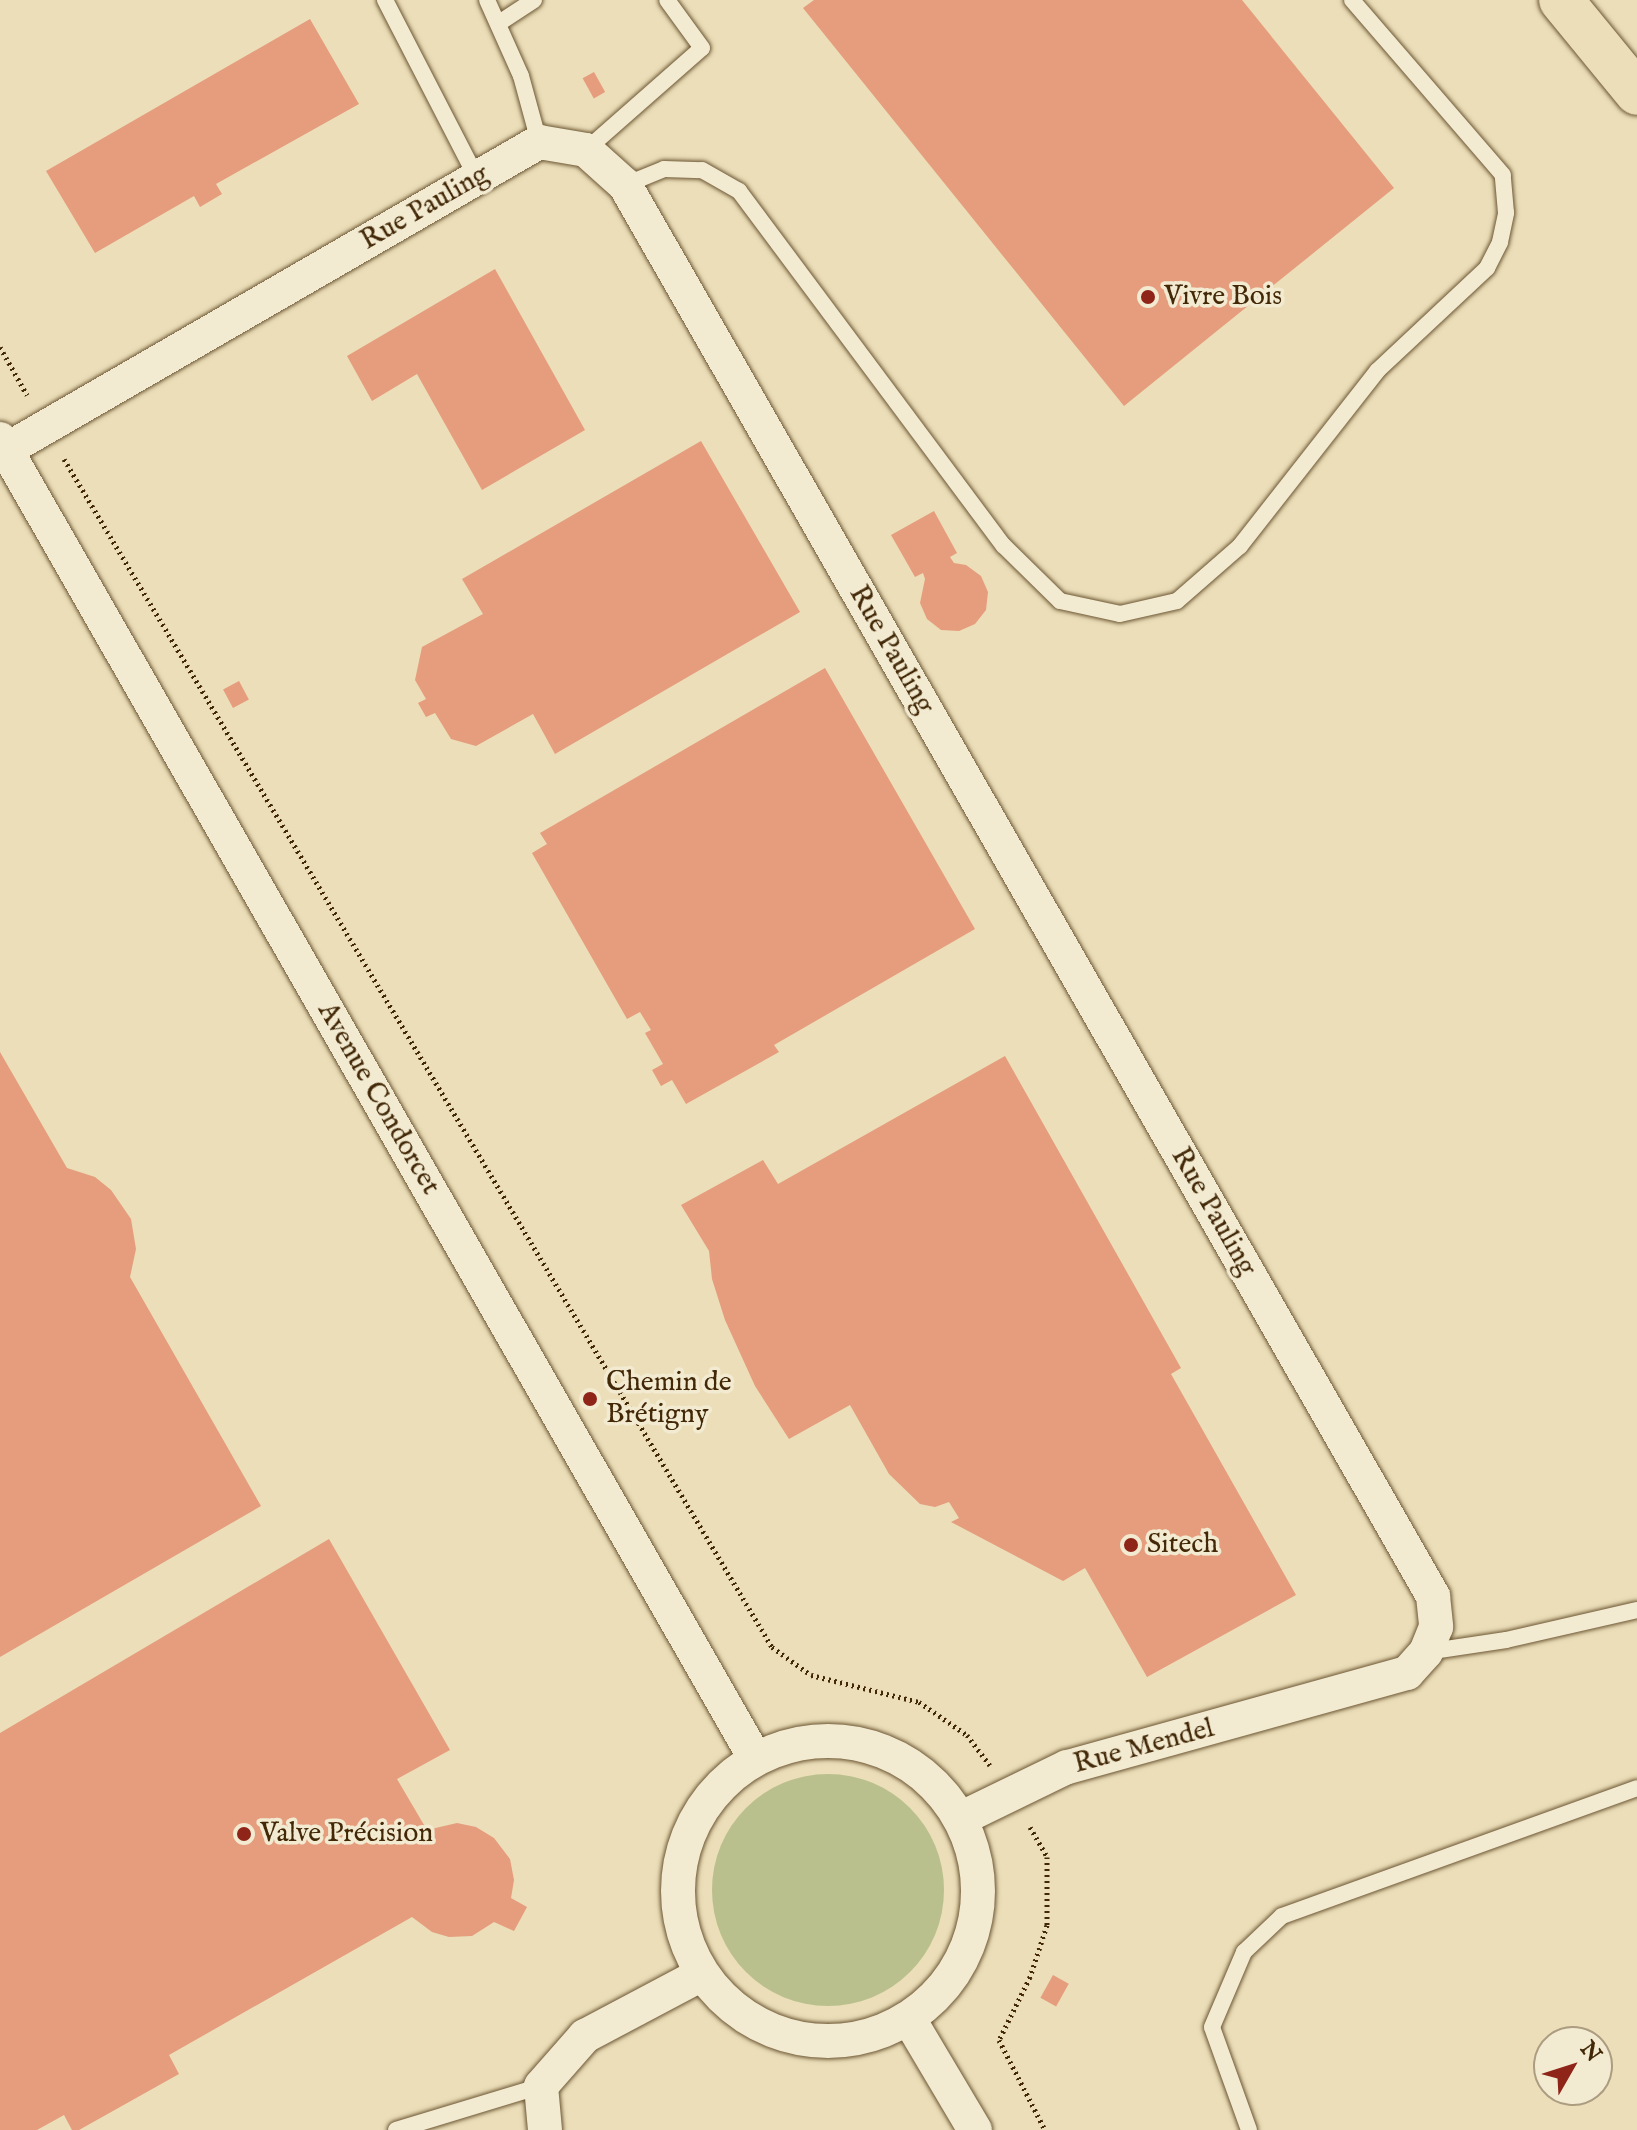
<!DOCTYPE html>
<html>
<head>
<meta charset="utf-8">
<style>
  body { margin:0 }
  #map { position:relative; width:1637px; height:2130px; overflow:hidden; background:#ebdeb8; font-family:"IM FELL English",serif }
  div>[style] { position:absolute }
  .green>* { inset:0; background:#bac08d }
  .round { border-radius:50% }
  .building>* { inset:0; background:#e59d7d; transform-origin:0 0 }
  .path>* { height:5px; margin-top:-2.5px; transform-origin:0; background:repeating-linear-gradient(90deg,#422807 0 2px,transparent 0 6px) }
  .roads { filter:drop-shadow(0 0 2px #6c5633) drop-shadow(0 0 2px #6c5633) }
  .service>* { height:16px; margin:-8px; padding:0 8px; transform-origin:8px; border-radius:8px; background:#f2ead1 }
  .minor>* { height:34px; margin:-17px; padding:0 17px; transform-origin:17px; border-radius:17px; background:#f2ead1 }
  .minor>.ring { margin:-17px; padding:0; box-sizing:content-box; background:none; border:34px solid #f2ead1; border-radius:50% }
  .trunk>* { height:44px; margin:-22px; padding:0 22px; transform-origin:22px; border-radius:22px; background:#ebdeb8 }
  .dots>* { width:22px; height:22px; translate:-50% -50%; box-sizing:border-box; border:4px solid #f2ead1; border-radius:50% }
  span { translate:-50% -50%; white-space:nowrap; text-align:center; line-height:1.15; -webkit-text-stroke:7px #f2ead1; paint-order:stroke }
  .street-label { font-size:28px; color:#422807 }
  .poi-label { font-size:28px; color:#422807 }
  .left { translate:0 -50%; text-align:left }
  .north { position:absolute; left:1533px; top:2026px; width:80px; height:80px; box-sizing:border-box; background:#f2ead1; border:2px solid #ac9c80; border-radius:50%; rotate:51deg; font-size:22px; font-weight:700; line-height:32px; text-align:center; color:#422807 }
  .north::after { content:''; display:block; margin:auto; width:28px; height:36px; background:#8f2418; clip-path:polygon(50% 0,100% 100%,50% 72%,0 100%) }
</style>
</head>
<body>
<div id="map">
  <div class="green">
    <div class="round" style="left:712px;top:1774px;width:232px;height:232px"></div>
  </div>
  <div class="building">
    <div style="clip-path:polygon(814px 0,1242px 0,1394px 188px,1124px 406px,803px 8px)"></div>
    <div style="clip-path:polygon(310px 19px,359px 104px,216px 184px,222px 194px,200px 207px,194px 196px,95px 253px,46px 171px)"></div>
    <div style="left:594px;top:72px;width:23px;height:13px;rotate:61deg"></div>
    <div style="clip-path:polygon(495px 269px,585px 430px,482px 490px,417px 374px,372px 401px,347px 356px)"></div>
    <div style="clip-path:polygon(701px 441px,800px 612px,555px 754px,533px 714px,476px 746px,451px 739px,435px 713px,426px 717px,418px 703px,426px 699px,415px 680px,422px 647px,483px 614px,462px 579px)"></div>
    <div style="clip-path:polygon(934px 511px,957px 553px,950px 557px,954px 563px,966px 565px,981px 576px,988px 592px,986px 610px,975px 624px,959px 631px,941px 630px,927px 619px,920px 603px,925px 579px,923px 573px,915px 577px,891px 535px)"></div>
    <div style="clip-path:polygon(825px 668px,975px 929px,774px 1045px,779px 1052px,686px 1104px,672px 1080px,661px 1086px,652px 1070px,663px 1064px,645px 1033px,651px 1030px,640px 1012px,627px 1019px,532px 853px,547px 844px,540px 833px)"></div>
    <div style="left:239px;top:681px;width:21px;height:18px;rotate:62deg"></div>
    <div style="clip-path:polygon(0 1052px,67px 1168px,95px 1177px,111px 1190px,131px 1219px,136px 1249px,130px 1277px,261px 1506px,0 1657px)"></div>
    <div style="clip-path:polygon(1005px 1056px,1181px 1368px,1171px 1374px,1296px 1595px,1147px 1677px,1085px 1568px,1063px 1581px,951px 1522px,959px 1518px,949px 1502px,935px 1507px,920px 1504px,889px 1474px,850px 1405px,789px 1439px,755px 1386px,725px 1320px,712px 1279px,709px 1251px,681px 1205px,763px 1160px,778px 1184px)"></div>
    <div style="clip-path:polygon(329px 1539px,450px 1750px,397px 1779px,427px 1830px,457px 1823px,476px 1827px,494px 1838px,510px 1859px,514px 1880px,511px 1898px,527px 1907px,514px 1931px,494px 1922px,472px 1936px,449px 1937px,432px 1932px,412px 1917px,169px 2055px,179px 2074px,79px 2130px,72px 2130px,64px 2115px,37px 2130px,0 2130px,0 1733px)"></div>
    <div style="left:1053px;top:1975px;width:18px;height:26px;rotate:29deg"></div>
  </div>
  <div class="path">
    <div style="left:0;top:347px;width:55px;rotate:60.6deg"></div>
    <div style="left:64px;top:459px;width:1383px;rotate:59.21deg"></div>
    <div style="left:772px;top:1647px;width:48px;rotate:35.7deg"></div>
    <div style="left:811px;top:1675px;width:111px;rotate:14deg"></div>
    <div style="left:919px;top:1702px;width:58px;rotate:34.5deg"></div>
    <div style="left:967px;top:1735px;width:38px;rotate:53deg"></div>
    <div style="left:1030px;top:1827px;width:34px;rotate:60deg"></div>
    <div style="left:1047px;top:1857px;width:68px;rotate:90deg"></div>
    <div style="left:1047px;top:1925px;width:55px;rotate:108.1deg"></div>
    <div style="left:1030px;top:1977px;width:70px;rotate:116.2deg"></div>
    <div style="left:999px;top:2040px;width:101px;rotate:62.9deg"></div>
  </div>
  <div class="roads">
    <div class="service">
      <div style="left:385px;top:0;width:200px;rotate:62.7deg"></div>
      <div style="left:487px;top:0;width:83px;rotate:65.9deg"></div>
      <div style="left:521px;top:76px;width:68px;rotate:74.7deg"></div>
      <div style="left:499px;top:23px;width:42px;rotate:-33.3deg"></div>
      <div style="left:586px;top:150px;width:154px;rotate:-41.3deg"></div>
      <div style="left:702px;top:48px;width:59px;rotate:-126.1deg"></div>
      <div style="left:625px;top:185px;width:42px;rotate:-22.3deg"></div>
      <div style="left:664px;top:169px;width:38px;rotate:2deg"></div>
      <div style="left:702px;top:170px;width:43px;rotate:29.6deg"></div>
      <div style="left:739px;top:191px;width:442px;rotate:53.3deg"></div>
      <div style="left:1003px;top:545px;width:80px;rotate:44.5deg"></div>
      <div style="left:1060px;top:601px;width:61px;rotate:12.2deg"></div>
      <div style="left:1120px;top:614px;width:58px;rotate:-12.8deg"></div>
      <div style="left:1177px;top:601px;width:84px;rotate:-41.1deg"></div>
      <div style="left:1240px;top:546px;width:222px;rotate:-51.9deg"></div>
      <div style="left:1377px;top:371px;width:151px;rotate:-43.1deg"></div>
      <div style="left:1487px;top:268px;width:29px;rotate:-63deg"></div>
      <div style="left:1500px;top:242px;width:30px;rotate:-78deg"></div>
      <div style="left:1506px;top:213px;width:38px;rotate:-95deg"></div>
      <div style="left:1503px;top:175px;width:231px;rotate:-130.8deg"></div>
      <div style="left:1426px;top:1652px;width:81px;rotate:-8.5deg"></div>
      <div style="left:1506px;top:1640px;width:134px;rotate:-12.9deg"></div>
      <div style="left:396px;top:2130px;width:152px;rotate:-16.9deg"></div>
      <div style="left:1249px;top:2130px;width:109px;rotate:-109.8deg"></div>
      <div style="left:1212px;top:2027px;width:82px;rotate:-66.9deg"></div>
      <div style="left:1244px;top:1952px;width:52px;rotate:-43.5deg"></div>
      <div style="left:1282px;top:1916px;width:377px;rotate:-19.8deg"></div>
    </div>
    <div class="minor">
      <div style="left:0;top:439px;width:1520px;rotate:60.21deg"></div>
      <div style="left:6px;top:450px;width:616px;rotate:-30.02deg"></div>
      <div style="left:539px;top:142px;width:48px;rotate:9.7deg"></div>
      <div style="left:586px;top:150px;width:52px;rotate:41.9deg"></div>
      <div style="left:625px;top:185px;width:1626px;rotate:60.2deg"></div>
      <div style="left:1433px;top:1596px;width:31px;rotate:84deg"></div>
      <div style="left:1436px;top:1627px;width:27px;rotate:112deg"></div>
      <div style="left:1426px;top:1652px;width:28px;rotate:132deg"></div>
      <div style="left:1407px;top:1673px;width:353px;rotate:164.5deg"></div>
      <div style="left:1067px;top:1767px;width:119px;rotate:154.1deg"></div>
      <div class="ring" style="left:678px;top:1741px;width:266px;height:266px"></div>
      <div style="left:909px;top:2019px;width:129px;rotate:59.3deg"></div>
      <div style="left:545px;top:2130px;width:44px;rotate:-95.2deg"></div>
      <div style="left:541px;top:2086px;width:67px;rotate:-48.7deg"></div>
      <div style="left:585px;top:2036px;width:132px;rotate:-27.9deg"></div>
    </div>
    <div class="trunk">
      <div style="left:1561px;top:0;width:120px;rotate:50.7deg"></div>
    </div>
  </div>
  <div class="dots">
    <div style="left:1148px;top:297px;background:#8f2418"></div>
    <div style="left:590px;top:1399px;background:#8f2418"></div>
    <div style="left:1131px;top:1545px;background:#8f2418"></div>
    <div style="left:244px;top:1834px;background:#8f2418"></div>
  </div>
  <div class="street-label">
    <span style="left:425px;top:208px;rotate:-30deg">Rue Pauling</span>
    <span style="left:891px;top:650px;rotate:60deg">Rue Pauling</span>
    <span style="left:378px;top:1099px;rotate:60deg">Avenue Condorcet</span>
    <span style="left:1213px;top:1212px;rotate:60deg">Rue Pauling</span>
    <span style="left:1144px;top:1747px;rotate:-15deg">Rue Mendel</span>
  </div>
  <div class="poi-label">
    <span class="left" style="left:1164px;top:297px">Vivre Bois</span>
    <span class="left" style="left:606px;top:1399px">Chemin de<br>Brétigny</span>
    <span class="left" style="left:1147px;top:1545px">Sitech</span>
    <span class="left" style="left:260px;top:1834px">Valve Précision</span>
  </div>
  <div class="north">N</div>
</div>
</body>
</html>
